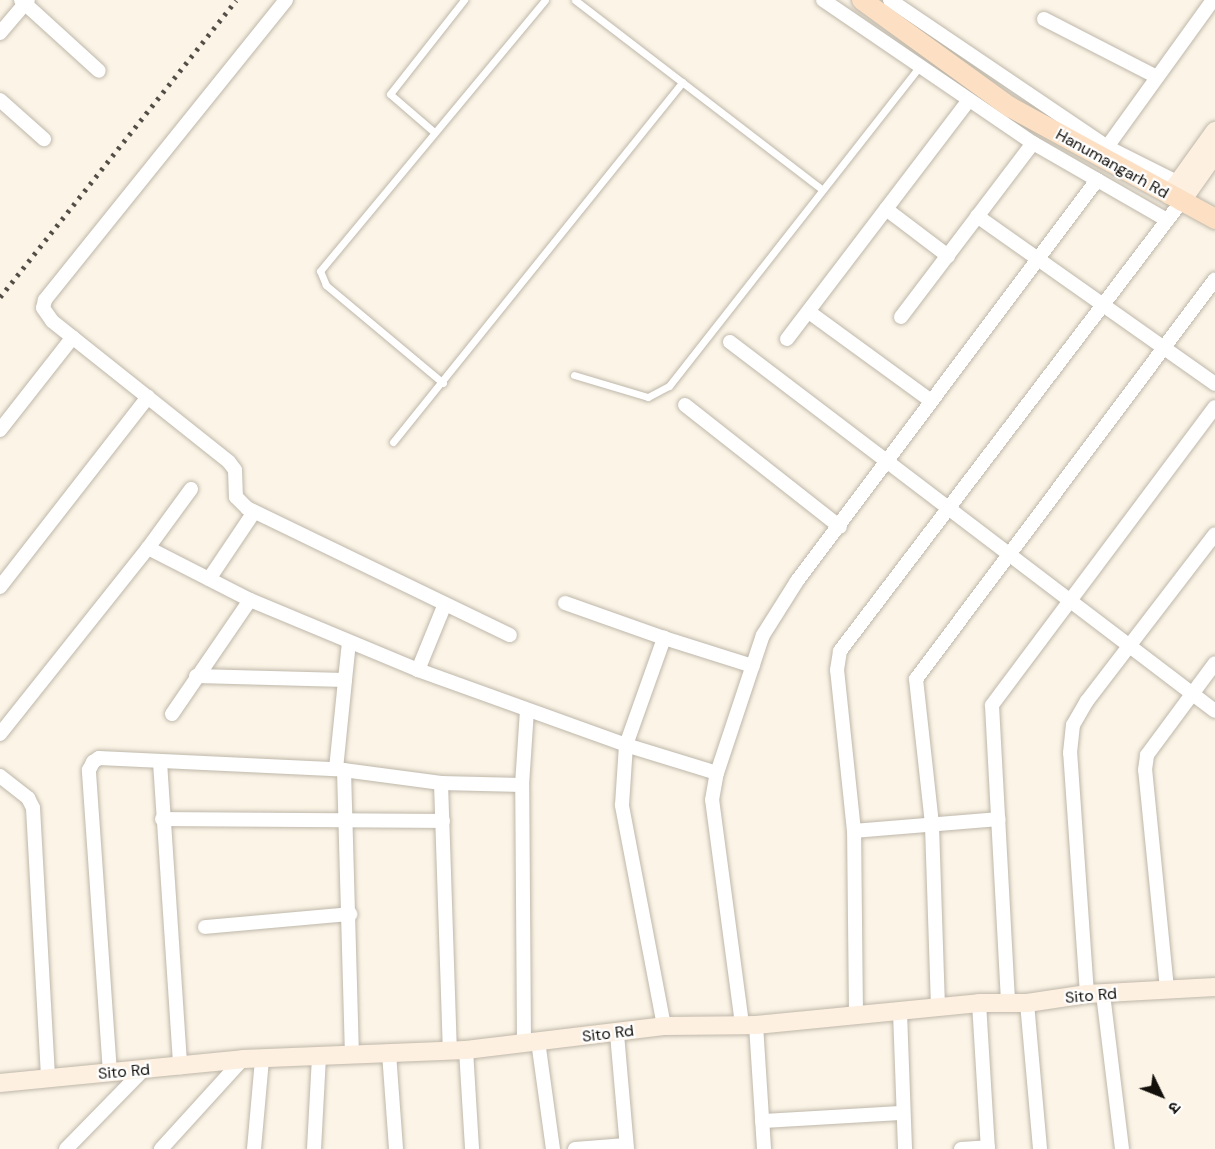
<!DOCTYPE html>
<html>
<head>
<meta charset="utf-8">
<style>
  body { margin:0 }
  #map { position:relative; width:1215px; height:1149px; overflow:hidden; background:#fcf5e7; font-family:"DM Sans","Noto Sans Devanagari",sans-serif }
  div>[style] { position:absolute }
  .roads { filter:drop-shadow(0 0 2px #beb7aa) drop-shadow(0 0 2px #beb7aa) }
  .service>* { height:7px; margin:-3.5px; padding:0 3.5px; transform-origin:3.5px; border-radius:3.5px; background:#fff }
  .minor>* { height:14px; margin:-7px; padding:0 7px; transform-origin:7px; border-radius:7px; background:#fff }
  .secondary>* { height:18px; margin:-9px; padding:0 9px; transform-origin:9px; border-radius:9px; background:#fef0e1 }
  .primary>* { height:20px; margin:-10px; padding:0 10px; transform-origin:10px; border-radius:10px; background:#fde0c3 }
  .rail>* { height:4.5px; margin-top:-2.25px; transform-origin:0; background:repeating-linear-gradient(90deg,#514d46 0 3px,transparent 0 9px) }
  span { translate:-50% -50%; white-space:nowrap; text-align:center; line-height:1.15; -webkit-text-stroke:4.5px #fff; paint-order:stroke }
  .street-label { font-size:16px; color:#13100c }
  .north { position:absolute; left:1131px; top:1065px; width:60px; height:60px; -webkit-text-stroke:4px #fff; paint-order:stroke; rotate:133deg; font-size:16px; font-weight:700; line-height:24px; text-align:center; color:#13100c }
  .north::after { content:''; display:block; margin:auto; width:21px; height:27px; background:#13100c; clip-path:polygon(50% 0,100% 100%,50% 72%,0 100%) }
</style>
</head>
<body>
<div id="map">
  <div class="roads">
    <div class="service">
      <div style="left:575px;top:0;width:310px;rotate:37.5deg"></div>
      <div style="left:434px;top:132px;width:58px;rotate:-139.2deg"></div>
      <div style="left:390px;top:94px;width:120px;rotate:-51.8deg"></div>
      <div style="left:574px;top:375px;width:77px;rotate:16.6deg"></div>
      <div style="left:648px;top:397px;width:24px;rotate:-28deg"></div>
      <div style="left:669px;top:386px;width:407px;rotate:-51.9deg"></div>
      <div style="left:443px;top:383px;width:153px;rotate:-140.1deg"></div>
      <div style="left:326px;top:285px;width:15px;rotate:-113deg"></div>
      <div style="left:320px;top:271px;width:352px;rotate:-50.3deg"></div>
      <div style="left:393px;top:442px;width:462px;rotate:-51.2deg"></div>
    </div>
    <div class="minor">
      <div style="left:21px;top:0;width:105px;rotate:42.3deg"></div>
      <div style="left:286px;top:0;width:385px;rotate:128.8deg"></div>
      <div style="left:45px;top:300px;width:8px;rotate:104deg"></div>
      <div style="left:43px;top:308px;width:16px;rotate:55deg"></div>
      <div style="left:52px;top:321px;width:226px;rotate:38.5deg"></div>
      <div style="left:229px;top:462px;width:10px;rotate:53deg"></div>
      <div style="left:235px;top:470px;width:27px;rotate:88deg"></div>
      <div style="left:236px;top:497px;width:16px;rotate:45deg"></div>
      <div style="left:247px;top:508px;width:292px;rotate:25.8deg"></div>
      <div style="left:823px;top:0;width:254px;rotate:34.3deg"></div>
      <div style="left:1033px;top:143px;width:155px;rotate:29.9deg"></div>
      <div style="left:890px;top:0;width:262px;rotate:34.1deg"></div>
      <div style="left:1107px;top:147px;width:87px;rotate:26.6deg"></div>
      <div style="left:1044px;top:19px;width:125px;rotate:27.2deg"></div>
      <div style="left:0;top:33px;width:43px;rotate:-49.7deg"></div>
      <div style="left:0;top:100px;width:59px;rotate:41.6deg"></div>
      <div style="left:1107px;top:147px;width:181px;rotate:-54.2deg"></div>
      <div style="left:886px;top:209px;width:78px;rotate:37.2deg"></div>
      <div style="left:977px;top:216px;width:291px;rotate:35.2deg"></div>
      <div style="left:809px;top:312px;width:151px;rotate:36.1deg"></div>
      <div style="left:901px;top:317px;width:218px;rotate:-52.8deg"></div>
      <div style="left:787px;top:339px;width:300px;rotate:-52.7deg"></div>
      <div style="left:730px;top:342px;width:609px;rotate:37.26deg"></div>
      <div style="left:685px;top:405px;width:197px;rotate:38.2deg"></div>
      <div style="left:0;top:430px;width:118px;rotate:-51.9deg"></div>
      <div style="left:148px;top:548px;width:73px;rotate:-53.9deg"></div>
      <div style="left:209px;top:579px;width:81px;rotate:-56.1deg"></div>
      <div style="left:0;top:587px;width:241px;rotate:-52.1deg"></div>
      <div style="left:565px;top:603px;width:105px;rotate:19.5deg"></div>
      <div style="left:418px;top:670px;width:71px;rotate:-67.8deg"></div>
      <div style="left:196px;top:676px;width:149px;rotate:1.5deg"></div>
      <div style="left:345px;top:680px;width:38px;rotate:-84deg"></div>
      <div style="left:172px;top:714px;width:138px;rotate:-55.6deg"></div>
      <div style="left:0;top:734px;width:238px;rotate:-51.5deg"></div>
      <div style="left:148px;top:548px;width:114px;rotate:27deg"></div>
      <div style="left:250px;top:600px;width:182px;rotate:22.6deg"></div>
      <div style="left:418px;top:670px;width:221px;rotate:19.8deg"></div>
      <div style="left:626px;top:745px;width:95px;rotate:17.1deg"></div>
      <div style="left:160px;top:762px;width:306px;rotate:86.2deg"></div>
      <div style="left:336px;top:769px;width:89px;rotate:-84.2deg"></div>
      <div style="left:344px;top:770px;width:286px;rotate:88.4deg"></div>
      <div style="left:0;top:776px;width:36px;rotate:38deg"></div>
      <div style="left:28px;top:798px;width:11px;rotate:63deg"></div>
      <div style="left:33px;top:808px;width:270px;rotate:86.8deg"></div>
      <div style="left:441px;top:783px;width:265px;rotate:88.1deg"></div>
      <div style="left:162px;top:819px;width:281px;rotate:0.4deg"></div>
      <div style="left:854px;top:831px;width:145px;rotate:-4.7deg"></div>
      <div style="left:205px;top:927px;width:146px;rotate:-5.1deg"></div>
      <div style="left:1167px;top:989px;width:220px;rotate:-95.7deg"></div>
      <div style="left:1145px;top:770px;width:15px;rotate:-82deg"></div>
      <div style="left:1147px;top:755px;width:114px;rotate:-53.5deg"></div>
      <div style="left:1087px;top:994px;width:242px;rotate:-94deg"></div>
      <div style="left:1070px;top:753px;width:28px;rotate:-84deg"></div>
      <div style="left:1073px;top:725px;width:28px;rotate:-60deg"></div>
      <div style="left:1087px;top:701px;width:210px;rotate:-52.5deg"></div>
      <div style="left:1103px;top:994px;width:156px;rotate:83deg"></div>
      <div style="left:1008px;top:1001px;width:296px;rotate:-93.1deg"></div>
      <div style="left:992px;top:705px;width:372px;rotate:-53.2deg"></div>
      <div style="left:979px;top:1003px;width:146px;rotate:86.5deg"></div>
      <div style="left:1027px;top:1003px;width:147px;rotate:84.9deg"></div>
      <div style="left:938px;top:1007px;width:183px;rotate:-91.9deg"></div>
      <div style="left:932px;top:824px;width:146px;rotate:-96.3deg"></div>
      <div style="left:916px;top:679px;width:499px;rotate:-53.2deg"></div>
      <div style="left:900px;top:1012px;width:137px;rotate:87.9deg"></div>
      <div style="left:856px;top:1016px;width:185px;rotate:-90.6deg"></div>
      <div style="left:854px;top:831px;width:162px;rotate:-96deg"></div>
      <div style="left:837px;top:670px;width:19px;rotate:-81deg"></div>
      <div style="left:840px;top:651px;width:564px;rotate:-52.78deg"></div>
      <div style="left:742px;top:1024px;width:226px;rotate:-97.6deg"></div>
      <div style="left:712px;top:800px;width:27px;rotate:-80deg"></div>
      <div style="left:717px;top:773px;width:145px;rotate:-71.6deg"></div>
      <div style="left:763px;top:635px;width:64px;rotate:-57.8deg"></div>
      <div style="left:797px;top:581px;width:501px;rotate:-53.2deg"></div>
      <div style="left:756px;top:1025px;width:124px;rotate:86.3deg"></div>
      <div style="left:664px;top:1026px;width:225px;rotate:-100.8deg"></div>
      <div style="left:622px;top:805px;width:60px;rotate:-86.2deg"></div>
      <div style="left:626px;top:745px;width:114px;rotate:-70.4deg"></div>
      <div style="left:664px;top:638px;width:93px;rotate:17.5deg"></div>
      <div style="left:617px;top:1034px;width:115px;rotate:85deg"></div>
      <div style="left:538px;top:1041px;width:109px;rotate:82.1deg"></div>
      <div style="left:524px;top:1042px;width:257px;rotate:-90.4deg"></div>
      <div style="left:522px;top:785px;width:75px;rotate:-86.2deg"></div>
      <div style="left:466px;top:1050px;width:99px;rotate:86.5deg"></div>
      <div style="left:389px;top:1053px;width:96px;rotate:85.8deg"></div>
      <div style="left:110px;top:1073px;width:304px;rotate:-94deg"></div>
      <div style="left:89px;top:770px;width:9px;rotate:-63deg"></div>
      <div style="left:93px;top:762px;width:7px;rotate:-34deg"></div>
      <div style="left:99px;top:758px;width:237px;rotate:2.7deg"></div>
      <div style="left:336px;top:769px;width:106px;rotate:7.6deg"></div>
      <div style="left:441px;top:783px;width:81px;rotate:1.4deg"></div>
      <div style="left:762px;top:1121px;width:140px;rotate:-3.3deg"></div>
      <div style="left:66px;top:1149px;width:110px;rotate:-45.7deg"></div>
      <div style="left:161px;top:1149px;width:122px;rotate:-47.7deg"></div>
      <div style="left:254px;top:1149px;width:90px;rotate:-84.9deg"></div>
      <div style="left:314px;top:1149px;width:93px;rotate:-86.9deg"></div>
      <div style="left:575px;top:1149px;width:51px;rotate:-4.5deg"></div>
      <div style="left:961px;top:1149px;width:27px;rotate:-4deg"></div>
    </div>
    <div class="secondary">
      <div style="left:1169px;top:195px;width:79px;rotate:-54.3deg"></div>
      <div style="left:1181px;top:202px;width:59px;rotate:-54.7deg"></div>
      <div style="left:0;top:1083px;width:244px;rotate:-5.6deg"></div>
      <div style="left:243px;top:1059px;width:223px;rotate:-2.3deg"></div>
      <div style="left:466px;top:1050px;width:199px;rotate:-6.9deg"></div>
      <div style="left:664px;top:1026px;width:92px;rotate:-0.6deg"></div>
      <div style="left:756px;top:1025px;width:224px;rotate:-5.6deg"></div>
      <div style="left:979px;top:1003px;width:48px"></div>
      <div style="left:1027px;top:1003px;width:61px;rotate:-8.5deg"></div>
      <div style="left:1087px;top:994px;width:128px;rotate:-3.1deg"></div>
    </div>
    <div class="primary">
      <div style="left:862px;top:0;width:183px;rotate:35.9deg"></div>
      <div style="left:1010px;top:107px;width:234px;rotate:28.6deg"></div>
    </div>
  </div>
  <div class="rail">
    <div style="left:0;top:297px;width:379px;rotate:-51.5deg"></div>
  </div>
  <div class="street-label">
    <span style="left:1112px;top:164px;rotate:29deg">Hanumangarh Rd</span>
    <span style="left:1091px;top:996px;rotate:-5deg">Sito Rd</span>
    <span style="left:608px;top:1034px;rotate:-7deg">Sito Rd</span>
    <span style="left:124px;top:1072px;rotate:-5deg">Sito Rd</span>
  </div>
  <div class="north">उ</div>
</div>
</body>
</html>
